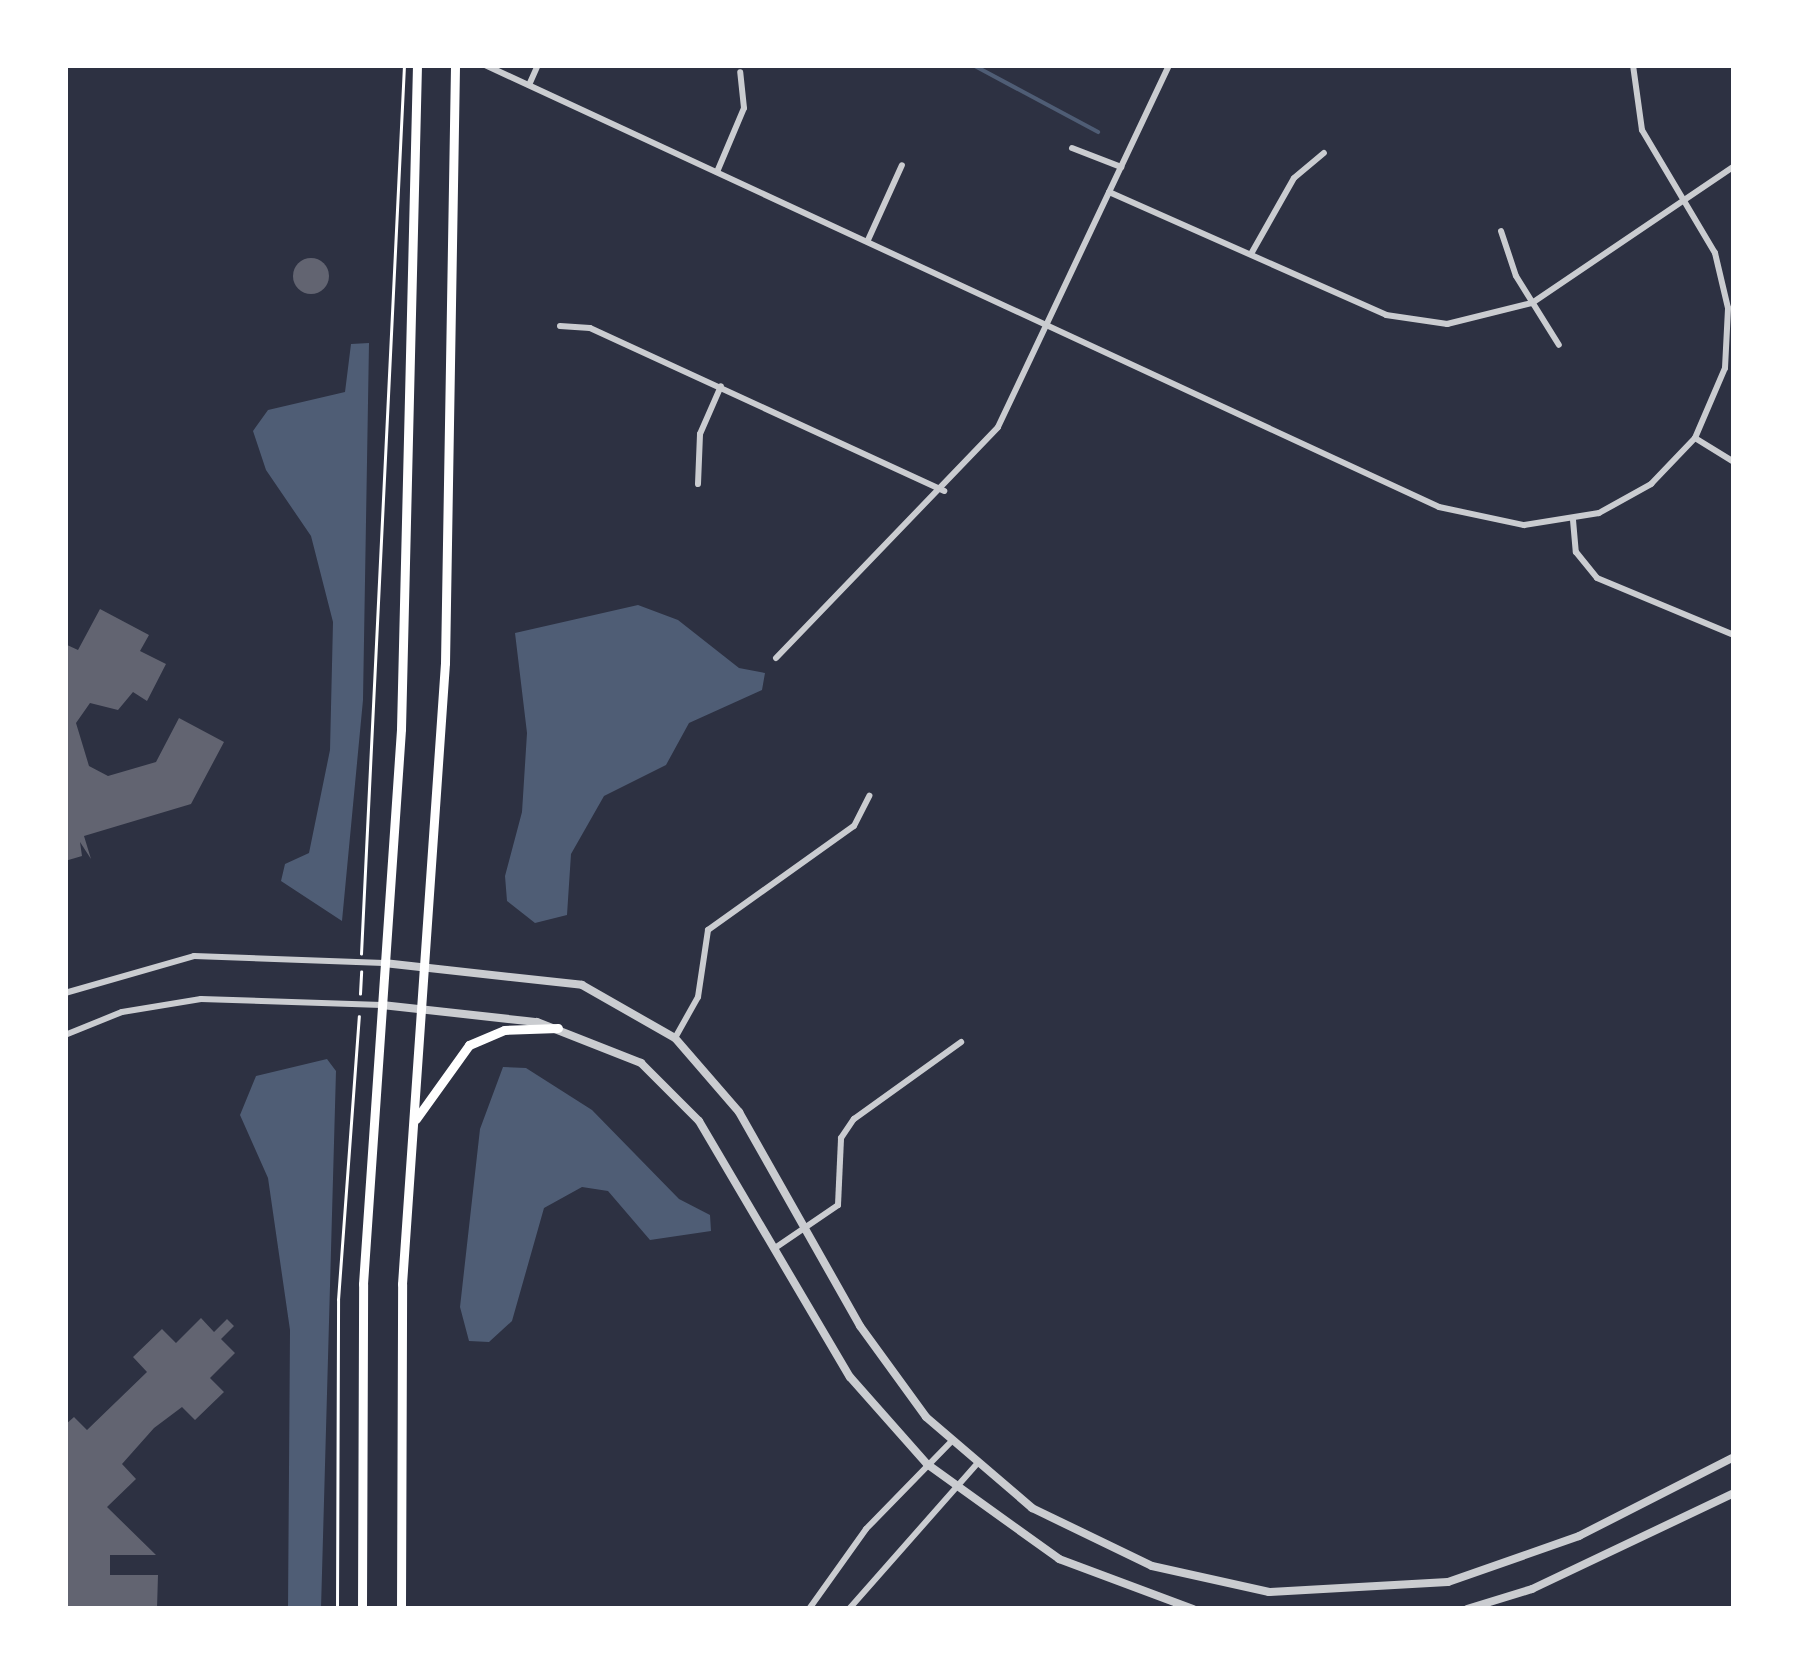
<!DOCTYPE html>
<html>
<head>
<meta charset="utf-8">
<style>
  body { margin:0 }
  #map { position:relative; width:1799px; height:1674px; overflow:hidden; background:#2d3142; font-family:Cabin,sans-serif }
  div>[style] { position:absolute }
  .water>* { inset:0; background:#4f5d75 }
  .stream>* { height:4px; margin:-2px; padding:0 2px; transform-origin:2px; border-radius:2px; background:#4f5d75 }
  .building>* { inset:0; background:#626471 }
  .round { border-radius:50% }
  .path>* { height:2.5px; margin:-1.25px; padding:0 1.25px; transform-origin:1.25px; border-radius:1.25px; background:#fff }
  .minor>* { height:6px; margin:-3px; padding:0 3px; transform-origin:3px; border-radius:3px; background:#caccd0 }
  .tertiary>* { height:8px; margin:-4px; padding:0 4px; transform-origin:4px; border-radius:4px; background:#caccd0 }
  .primary>* { height:9px; margin:-4.5px; padding:0 4.5px; transform-origin:4.5px; border-radius:4.5px; background:#fff }
  span { translate:-50% -50%; white-space:nowrap; text-align:center; line-height:1.15; -webkit-text-stroke:10px #fff; paint-order:stroke }
  .frame { position:absolute; inset:0; border:68px solid #fff; pointer-events:none }
</style>
</head>
<body>
<div id="map">
  <div class="water">
    <div style="clip-path:polygon(369px 343px,363px 700px,342px 921px,281px 881px,285px 864px,309px 853px,330px 750px,333px 622px,311px 536px,266px 470px,253px 431px,268px 410px,345px 392px,351px 344px)"></div>
    <div style="clip-path:polygon(638px 605px,678px 620px,739px 668px,765px 673px,762px 690px,689px 723px,666px 765px,604px 796px,571px 854px,567px 915px,535px 923px,507px 901px,505px 876px,522px 812px,527px 733px,515px 633px)"></div>
    <div style="clip-path:polygon(327px 1059px,336px 1071px,321px 1609px,288px 1609px,290px 1330px,268px 1178px,240px 1115px,256px 1076px)"></div>
    <div style="clip-path:polygon(503px 1067px,526px 1068px,592px 1110px,679px 1199px,710px 1215px,711px 1231px,650px 1240px,608px 1191px,582px 1187px,544px 1208px,512px 1321px,489px 1342px,469px 1341px,460px 1307px,480px 1129px)"></div>
  </div>
  <div class="stream">
    <div style="left:973px;top:65px;width:142px;rotate:28.2deg"></div>
  </div>
  <div class="building">
    <div class="round" style="left:293px;top:258px;width:36px;height:36px"></div>
    <div style="clip-path:polygon(100px 609px,149px 635px,140px 651px,166px 664px,147px 701px,133px 692px,118px 710px,90px 703px,76px 723px,89px 766px,108px 776px,156px 762px,179px 718px,224px 742px,191px 804px,84px 836px,91px 859px,80px 842px,82px 856px,65px 861px,65px 644px,78px 650px)"></div>
    <div style="clip-path:polygon(201px 1318px,214px 1332px,227px 1319px,234px 1326px,221px 1339px,235px 1353px,210px 1378px,224px 1392px,195px 1420px,182px 1407px,154px 1428px,122px 1464px,136px 1479px,107px 1507px,156px 1555px,110px 1555px,110px 1575px,158px 1575px,157px 1609px,65px 1609px,65px 1425px,74px 1417px,87px 1430px,147px 1372px,133px 1357px,162px 1329px,176px 1343px)"></div>
  </div>
  <div class="path">
    <div style="left:361px;top:954px;width:890px;rotate:-87.23deg"></div>
    <div style="left:360px;top:994px;width:22px;rotate:-87deg"></div>
    <div style="left:337px;top:1609px;width:309px;rotate:-89.8deg"></div>
    <div style="left:338px;top:1300px;width:284px;rotate:-85.8deg"></div>
  </div>
  <div class="minor">
    <div style="left:485px;top:65px;width:1051px;rotate:24.86deg"></div>
    <div style="left:1439px;top:507px;width:87px;rotate:12deg"></div>
    <div style="left:1524px;top:525px;width:76px;rotate:-9.1deg"></div>
    <div style="left:1599px;top:513px;width:60px;rotate:-29.1deg"></div>
    <div style="left:1651px;top:484px;width:64px;rotate:-46.3deg"></div>
    <div style="left:1695px;top:438px;width:76px;rotate:-66.8deg"></div>
    <div style="left:1725px;top:368px;width:60px;rotate:-87.1deg"></div>
    <div style="left:1728px;top:308px;width:57px;rotate:-103.3deg"></div>
    <div style="left:1715px;top:253px;width:143px;rotate:-120.7deg"></div>
    <div style="left:1642px;top:130px;width:66px;rotate:-97.9deg"></div>
    <div style="left:529px;top:85px;width:22px;rotate:-66deg"></div>
    <div style="left:1072px;top:148px;width:53px;rotate:21.2deg"></div>
    <div style="left:717px;top:172px;width:69px;rotate:-67.1deg"></div>
    <div style="left:744px;top:108px;width:36px;rotate:-96deg"></div>
    <div style="left:1109px;top:192px;width:303px;rotate:23.9deg"></div>
    <div style="left:1386px;top:315px;width:62px;rotate:8.4deg"></div>
    <div style="left:1447px;top:324px;width:88px;rotate:-13.9deg"></div>
    <div style="left:1532px;top:303px;width:244px;rotate:-34.1deg"></div>
    <div style="left:1501px;top:231px;width:47px;rotate:71.6deg"></div>
    <div style="left:1516px;top:276px;width:81px;rotate:58.1deg"></div>
    <div style="left:868px;top:240px;width:82px;rotate:-65.6deg"></div>
    <div style="left:1251px;top:254px;width:87px;rotate:-60.5deg"></div>
    <div style="left:1294px;top:178px;width:39px;rotate:-40deg"></div>
    <div style="left:560px;top:326px;width:30px;rotate:4deg"></div>
    <div style="left:590px;top:328px;width:390px;rotate:24.7deg"></div>
    <div style="left:1695px;top:438px;width:46px;rotate:31.6deg"></div>
    <div style="left:698px;top:484px;width:50px;rotate:-87.7deg"></div>
    <div style="left:700px;top:434px;width:52px;rotate:-66.4deg"></div>
    <div style="left:1573px;top:520px;width:32px;rotate:85deg"></div>
    <div style="left:1576px;top:552px;width:33px;rotate:51deg"></div>
    <div style="left:1597px;top:578px;width:148px;rotate:22.6deg"></div>
    <div style="left:776px;top:658px;width:320px;rotate:-46.1deg"></div>
    <div style="left:998px;top:427px;width:400px;rotate:-64.7deg"></div>
    <div style="left:65px;top:993px;width:134px;rotate:-16deg"></div>
    <div style="left:194px;top:956px;width:190px;rotate:2.1deg"></div>
    <div style="left:65px;top:1035px;width:61px;rotate:-22deg"></div>
    <div style="left:122px;top:1012px;width:80px;rotate:-9.3deg"></div>
    <div style="left:201px;top:999px;width:181px;rotate:1.9deg"></div>
    <div style="left:675px;top:1038px;width:47px;rotate:-60.7deg"></div>
    <div style="left:698px;top:997px;width:68px;rotate:-81.5deg"></div>
    <div style="left:708px;top:930px;width:179px;rotate:-35.5deg"></div>
    <div style="left:854px;top:826px;width:34px;rotate:-63deg"></div>
    <div style="left:775px;top:1248px;width:76px;rotate:-34.3deg"></div>
    <div style="left:838px;top:1205px;width:67px;rotate:-87.4deg"></div>
    <div style="left:841px;top:1138px;width:23px;rotate:-56deg"></div>
    <div style="left:854px;top:1119px;width:132px;rotate:-35.7deg"></div>
    <div style="left:809px;top:1609px;width:98px;rotate:-54.5deg"></div>
    <div style="left:866px;top:1529px;width:122px;rotate:-45.7deg"></div>
    <div style="left:849px;top:1609px;width:192px;rotate:-48.6deg"></div>
  </div>
  <div class="tertiary">
    <div style="left:384px;top:963px;width:199px;rotate:6.3deg"></div>
    <div style="left:582px;top:985px;width:107px;rotate:29.7deg"></div>
    <div style="left:675px;top:1038px;width:98px;rotate:49.1deg"></div>
    <div style="left:739px;top:1112px;width:246px;rotate:60.5deg"></div>
    <div style="left:860px;top:1326px;width:112px;rotate:54deg"></div>
    <div style="left:926px;top:1417px;width:140px;rotate:40.6deg"></div>
    <div style="left:1032px;top:1508px;width:133px;rotate:25.8deg"></div>
    <div style="left:1152px;top:1566px;width:120px;rotate:12.5deg"></div>
    <div style="left:1269px;top:1592px;width:179px;rotate:-3.2deg"></div>
    <div style="left:1448px;top:1582px;width:139px;rotate:-19.3deg"></div>
    <div style="left:1579px;top:1536px;width:174px;rotate:-27deg"></div>
    <div style="left:382px;top:1005px;width:156px;rotate:6.3deg"></div>
    <div style="left:537px;top:1022px;width:112px;rotate:21.5deg"></div>
    <div style="left:641px;top:1063px;width:82px;rotate:45deg"></div>
    <div style="left:699px;top:1121px;width:297px;rotate:59.5deg"></div>
    <div style="left:850px;top:1377px;width:116px;rotate:48.5deg"></div>
    <div style="left:927px;top:1464px;width:163px;rotate:35.7deg"></div>
    <div style="left:1059px;top:1559px;width:143px;rotate:20.5deg"></div>
    <div style="left:1467px;top:1609px;width:68px;rotate:-17.1deg"></div>
    <div style="left:1532px;top:1589px;width:224px;rotate:-25.4deg"></div>
  </div>
  <div class="primary">
    <div style="left:416px;top:1119px;width:91px;rotate:-54.4deg"></div>
    <div style="left:469px;top:1045px;width:38px;rotate:-23deg"></div>
    <div style="left:504px;top:1030px;width:54px;rotate:-2.1deg"></div>
    <div style="left:362px;top:1609px;width:325px;rotate:-89.8deg"></div>
    <div style="left:363px;top:1284px;width:556px;rotate:-86.08deg"></div>
    <div style="left:401px;top:729px;width:664px;rotate:-88.62deg"></div>
    <div style="left:401px;top:1609px;width:325px;rotate:-89.8deg"></div>
    <div style="left:402px;top:1284px;width:622px;rotate:-86.04deg"></div>
    <div style="left:445px;top:663px;width:598px;rotate:-89.04deg"></div>
  </div>
  <div class="frame"></div>
</div>
</body>
</html>
